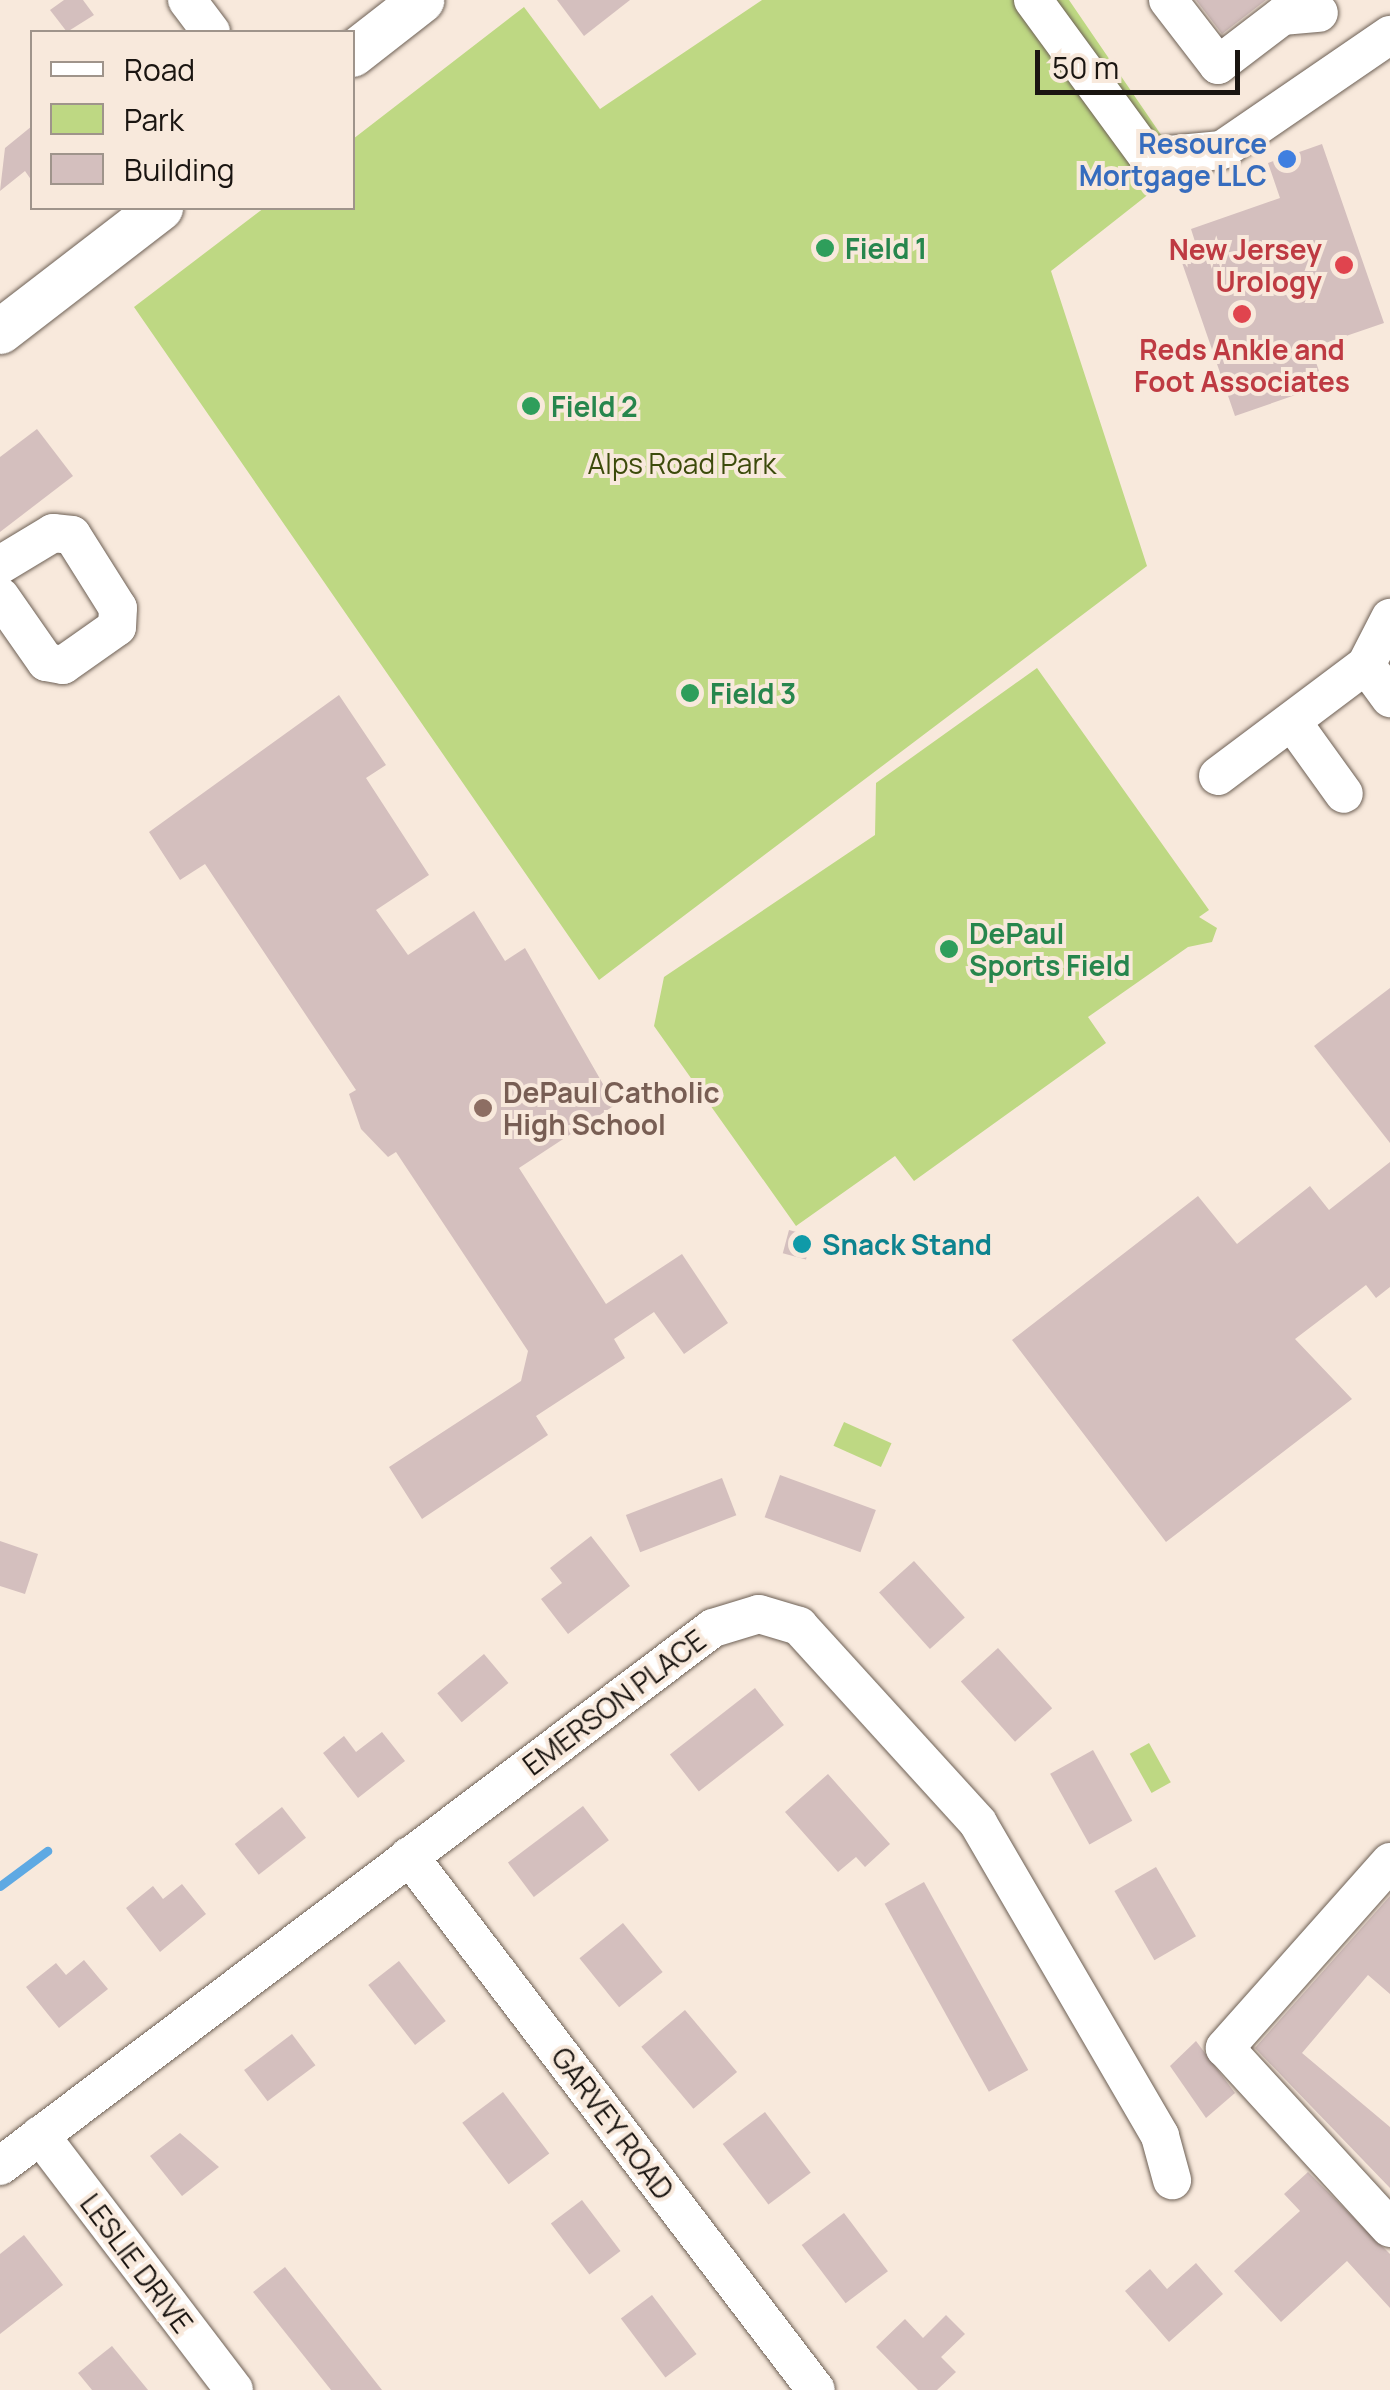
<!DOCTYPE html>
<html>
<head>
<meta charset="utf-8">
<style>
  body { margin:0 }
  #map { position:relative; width:1390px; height:2390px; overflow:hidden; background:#f8e9dc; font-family:Manrope,sans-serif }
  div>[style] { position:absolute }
  .green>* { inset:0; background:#bed883; transform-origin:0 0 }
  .stream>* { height:9px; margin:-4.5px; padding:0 4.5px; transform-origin:4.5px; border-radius:4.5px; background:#5ea9e3 }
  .building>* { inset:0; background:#d4bfbe; transform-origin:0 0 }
  .roads { filter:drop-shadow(0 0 2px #6d6055) drop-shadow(0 0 2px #6d6055) }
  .minor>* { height:38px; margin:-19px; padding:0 19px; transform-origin:19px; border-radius:19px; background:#fff }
  .major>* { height:45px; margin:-22.5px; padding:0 22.5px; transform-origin:22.5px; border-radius:22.5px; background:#fff }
  .dots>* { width:28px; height:28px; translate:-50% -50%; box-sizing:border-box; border:5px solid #f8e9dc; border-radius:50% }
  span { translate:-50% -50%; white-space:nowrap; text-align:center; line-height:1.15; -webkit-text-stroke:8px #f8e9dc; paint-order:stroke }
  .shop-label { font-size:28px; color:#366cbe; font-weight:700 }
  .right { translate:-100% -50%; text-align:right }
  .leisure-label { font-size:28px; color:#27864d; font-weight:700 }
  .left { translate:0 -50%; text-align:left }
  .health-label { font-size:28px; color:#be3a42; font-weight:700 }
  .park-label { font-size:28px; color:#3c4b0b }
  .education-label { font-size:28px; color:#785e54; font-weight:700 }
  .culture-label { font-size:28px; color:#0d838f; font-weight:700 }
  .street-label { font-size:28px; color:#1a1511 }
  .legend { position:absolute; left:30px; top:30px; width:325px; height:180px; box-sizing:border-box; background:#f8e9dc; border:2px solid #9f948b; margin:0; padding:12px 18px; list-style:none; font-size:30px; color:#1a1511 }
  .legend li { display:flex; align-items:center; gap:20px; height:50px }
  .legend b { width:50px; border:2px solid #9f948b }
  .scale { position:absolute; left:1035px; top:50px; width:205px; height:45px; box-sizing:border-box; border:5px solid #1a1511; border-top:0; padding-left:12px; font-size:30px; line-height:35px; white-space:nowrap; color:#1a1511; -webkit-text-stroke:8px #f8e9dc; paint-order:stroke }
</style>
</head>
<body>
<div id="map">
  <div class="green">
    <div style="clip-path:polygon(762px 0,1069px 0,1183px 167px,1051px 271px,1147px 566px,599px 980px,134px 307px,264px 208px,352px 208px,353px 139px,524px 7px,600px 109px)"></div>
    <div style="clip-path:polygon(1037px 668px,1209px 910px,1199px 917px,1217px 928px,1212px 942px,1188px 947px,1088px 1017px,1106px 1043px,914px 1181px,895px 1156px,796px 1226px,654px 1026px,664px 977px,875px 835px,876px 783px)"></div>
    <div style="left:844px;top:1422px;width:52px;height:26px;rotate:24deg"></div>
    <div style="left:1149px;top:1743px;width:45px;height:22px;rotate:61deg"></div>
  </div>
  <div class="stream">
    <div style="left:0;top:1886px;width:59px;rotate:-36.7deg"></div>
  </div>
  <div class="building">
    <div style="clip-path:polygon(64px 0,83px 0,94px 15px,67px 32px,50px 10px)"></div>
    <div style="clip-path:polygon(557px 0,630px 0,584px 36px)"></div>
    <div style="clip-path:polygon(1196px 0,1266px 0,1222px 34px)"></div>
    <div style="clip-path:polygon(32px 126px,32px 181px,25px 171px,0 191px,5px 148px)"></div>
    <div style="clip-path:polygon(1322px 144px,1384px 323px,1311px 348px,1319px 371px,1305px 376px,1310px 390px,1235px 416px,1179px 254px,1197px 248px,1191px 229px,1280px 198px,1268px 163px)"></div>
    <div style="clip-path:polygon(37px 429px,73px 476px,0 532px,0 457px)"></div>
    <div style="clip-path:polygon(339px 695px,386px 765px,366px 778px,429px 875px,376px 910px,408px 955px,474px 911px,505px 961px,525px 948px,615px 1105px,519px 1168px,606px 1304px,682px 1254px,728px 1323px,684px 1354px,654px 1312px,614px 1339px,625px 1358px,536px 1416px,548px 1435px,422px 1519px,389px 1467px,521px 1381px,528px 1351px,396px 1152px,388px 1157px,361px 1129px,349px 1094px,356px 1090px,205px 864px,180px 880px,149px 832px)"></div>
    <div style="clip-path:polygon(1390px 988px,1390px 1143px,1314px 1046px)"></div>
    <div style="clip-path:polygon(1390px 1162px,1390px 1287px,1376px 1298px,1366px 1285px,1295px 1339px,1352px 1399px,1166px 1542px,1012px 1340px,1198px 1196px,1237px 1244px,1310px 1186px,1329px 1210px)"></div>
    <div style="left:789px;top:1230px;width:24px;height:24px;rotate:15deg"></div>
    <div style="left:780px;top:1475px;width:102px;height:45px;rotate:20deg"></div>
    <div style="left:722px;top:1478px;width:40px;height:103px;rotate:69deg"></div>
    <div style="clip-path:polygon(591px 1536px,630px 1586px,568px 1634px,541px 1599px,562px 1583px,550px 1568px)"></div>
    <div style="clip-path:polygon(0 1541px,38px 1554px,25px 1594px,0 1586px)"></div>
    <div style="left:914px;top:1561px;width:76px;height:47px;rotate:48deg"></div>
    <div style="left:998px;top:1648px;width:81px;height:50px;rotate:48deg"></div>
    <div style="left:484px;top:1654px;width:38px;height:61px;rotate:50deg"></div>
    <div style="left:755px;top:1688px;width:47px;height:108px;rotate:52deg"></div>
    <div style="clip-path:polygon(382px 1732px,405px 1761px,358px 1798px,323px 1753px,344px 1736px,356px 1752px)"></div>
    <div style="left:1093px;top:1750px;width:81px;height:49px;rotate:61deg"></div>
    <div style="clip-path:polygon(828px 1774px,890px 1844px,865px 1867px,856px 1857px,838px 1872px,785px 1812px)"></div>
    <div style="left:583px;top:1806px;width:43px;height:94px;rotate:53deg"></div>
    <div style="left:282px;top:1807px;width:39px;height:60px;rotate:52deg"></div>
    <div style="left:1156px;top:1867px;width:80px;height:48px;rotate:60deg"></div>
    <div style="left:924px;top:1882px;width:215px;height:45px;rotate:61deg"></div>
    <div style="clip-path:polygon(182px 1884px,206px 1914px,160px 1952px,126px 1908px,153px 1886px,163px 1899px)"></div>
    <div style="clip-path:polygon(1390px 1896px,1390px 1994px,1368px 1975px,1302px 2053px,1390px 2127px,1390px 2188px,1255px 2048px)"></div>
    <div style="left:623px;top:1923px;width:63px;height:56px;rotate:51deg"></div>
    <div style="clip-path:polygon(84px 1960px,108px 1989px,59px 2028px,26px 1987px,56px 1963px,66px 1975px)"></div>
    <div style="left:399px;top:1961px;width:76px;height:39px;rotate:52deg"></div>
    <div style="left:685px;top:2010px;width:81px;height:57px;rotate:50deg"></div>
    <div style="left:292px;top:2034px;width:39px;height:60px;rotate:53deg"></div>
    <div style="clip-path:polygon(1196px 2041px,1235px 2093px,1206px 2118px,1170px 2066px)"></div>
    <div style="left:503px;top:2092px;width:77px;height:51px;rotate:53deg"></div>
    <div style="left:765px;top:2112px;width:76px;height:53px;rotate:53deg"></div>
    <div style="clip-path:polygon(180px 2133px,219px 2167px,182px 2196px,150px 2156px)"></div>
    <div style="clip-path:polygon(1308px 2172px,1390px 2254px,1390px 2308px,1347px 2261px,1281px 2322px,1234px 2271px,1300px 2211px,1284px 2194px)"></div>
    <div style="left:582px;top:2200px;width:64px;height:39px;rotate:53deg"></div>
    <div style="left:844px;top:2213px;width:73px;height:53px;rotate:53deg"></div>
    <div style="clip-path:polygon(24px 2235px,63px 2285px,0 2334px,0 2254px)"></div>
    <div style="clip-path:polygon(1196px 2263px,1223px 2294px,1169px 2342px,1125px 2291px,1150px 2269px,1167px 2289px)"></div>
    <div style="clip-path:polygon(285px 2267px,382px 2390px,331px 2390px,253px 2292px)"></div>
    <div style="left:652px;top:2295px;width:74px;height:39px;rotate:53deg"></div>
    <div style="clip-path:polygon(946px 2315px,965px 2334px,941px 2357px,956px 2372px,937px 2390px,918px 2390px,876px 2347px,905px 2319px,923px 2338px)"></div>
    <div style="clip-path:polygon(112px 2346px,148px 2390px,92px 2390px,78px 2373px)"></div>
  </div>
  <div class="roads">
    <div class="minor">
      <div style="left:187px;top:0;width:40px;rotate:53deg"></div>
      <div style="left:1033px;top:0;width:195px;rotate:53.8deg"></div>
      <div style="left:1148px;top:157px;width:74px;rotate:-5.4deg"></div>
      <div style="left:1222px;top:150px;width:204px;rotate:-34.4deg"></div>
      <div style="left:1168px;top:0;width:82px;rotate:52.4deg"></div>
      <div style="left:1218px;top:65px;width:81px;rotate:-37.4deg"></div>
      <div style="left:1282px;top:16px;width:37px;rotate:-5deg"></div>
      <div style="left:0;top:565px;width:62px;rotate:-31.1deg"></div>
      <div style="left:53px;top:533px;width:19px;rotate:6deg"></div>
      <div style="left:72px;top:535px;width:86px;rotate:57.8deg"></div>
      <div style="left:118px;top:608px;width:19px;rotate:93deg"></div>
      <div style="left:117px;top:627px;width:66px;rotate:144.9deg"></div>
      <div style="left:63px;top:665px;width:17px;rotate:-170deg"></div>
      <div style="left:46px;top:662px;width:80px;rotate:-124.9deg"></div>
      <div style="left:1366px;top:665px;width:41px;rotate:54deg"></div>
      <div style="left:1293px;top:723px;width:87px;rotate:54.3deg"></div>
      <div style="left:1218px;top:776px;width:185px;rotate:-36.9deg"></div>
      <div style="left:1366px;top:665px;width:53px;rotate:-62.9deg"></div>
      <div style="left:409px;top:1856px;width:671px;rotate:52.69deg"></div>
      <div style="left:1390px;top:1862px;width:249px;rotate:131.6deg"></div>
      <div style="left:1225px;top:2048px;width:244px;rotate:47.5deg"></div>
      <div style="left:40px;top:2135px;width:320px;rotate:52.7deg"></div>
      <div style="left:0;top:2166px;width:893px;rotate:-37.04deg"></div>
      <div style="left:713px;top:1628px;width:48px;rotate:-16.9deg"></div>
      <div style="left:759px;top:1614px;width:42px;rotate:16.7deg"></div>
      <div style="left:799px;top:1626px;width:266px;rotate:47.7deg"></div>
      <div style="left:978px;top:1823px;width:362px;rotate:59.8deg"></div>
      <div style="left:1160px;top:2136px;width:46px;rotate:74.7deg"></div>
    </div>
    <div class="major">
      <div style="left:352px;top:54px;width:88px;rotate:-38deg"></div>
      <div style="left:0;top:331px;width:202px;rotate:-37.6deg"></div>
    </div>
  </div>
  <div class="dots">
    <div style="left:1287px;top:159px;background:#3f7fe0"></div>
    <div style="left:825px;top:248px;background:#2e9e5b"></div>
    <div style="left:1344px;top:265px;background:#e0444e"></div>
    <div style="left:1242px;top:314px;background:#e0444e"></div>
    <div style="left:531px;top:406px;background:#2e9e5b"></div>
    <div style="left:690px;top:693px;background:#2e9e5b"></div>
    <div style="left:949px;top:949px;background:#2e9e5b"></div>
    <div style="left:483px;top:1108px;background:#8d6e63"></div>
    <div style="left:802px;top:1244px;background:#0f9aa8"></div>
  </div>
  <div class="shop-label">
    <span class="right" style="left:1267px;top:159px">Resource<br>Mortgage LLC</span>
  </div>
  <div class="leisure-label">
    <span class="left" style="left:845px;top:248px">Field 1</span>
    <span class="left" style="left:551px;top:406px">Field 2</span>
    <span class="left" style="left:710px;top:693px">Field 3</span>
    <span class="left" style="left:969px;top:949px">DePaul<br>Sports Field</span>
  </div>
  <div class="health-label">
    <span class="right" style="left:1322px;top:265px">New Jersey<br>Urology</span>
    <span style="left:1242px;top:365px">Reds Ankle and<br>Foot Associates</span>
  </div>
  <div class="park-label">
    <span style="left:682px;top:463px">Alps Road Park</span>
  </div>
  <div class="education-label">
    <span class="left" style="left:503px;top:1108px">DePaul Catholic<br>High School</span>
  </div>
  <div class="culture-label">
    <span class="left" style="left:822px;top:1244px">Snack Stand</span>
  </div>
  <div class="street-label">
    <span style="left:614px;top:1702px;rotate:-37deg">EMERSON PLACE</span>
    <span style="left:613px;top:2123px;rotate:53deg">GARVEY ROAD</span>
    <span style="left:137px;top:2263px;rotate:53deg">LESLIE DRIVE</span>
  </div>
  <ul class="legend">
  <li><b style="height:12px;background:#fff"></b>Road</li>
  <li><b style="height:28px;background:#bed883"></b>Park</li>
  <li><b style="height:28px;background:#d4bfbe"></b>Building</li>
  </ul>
  <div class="scale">50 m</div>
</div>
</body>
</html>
